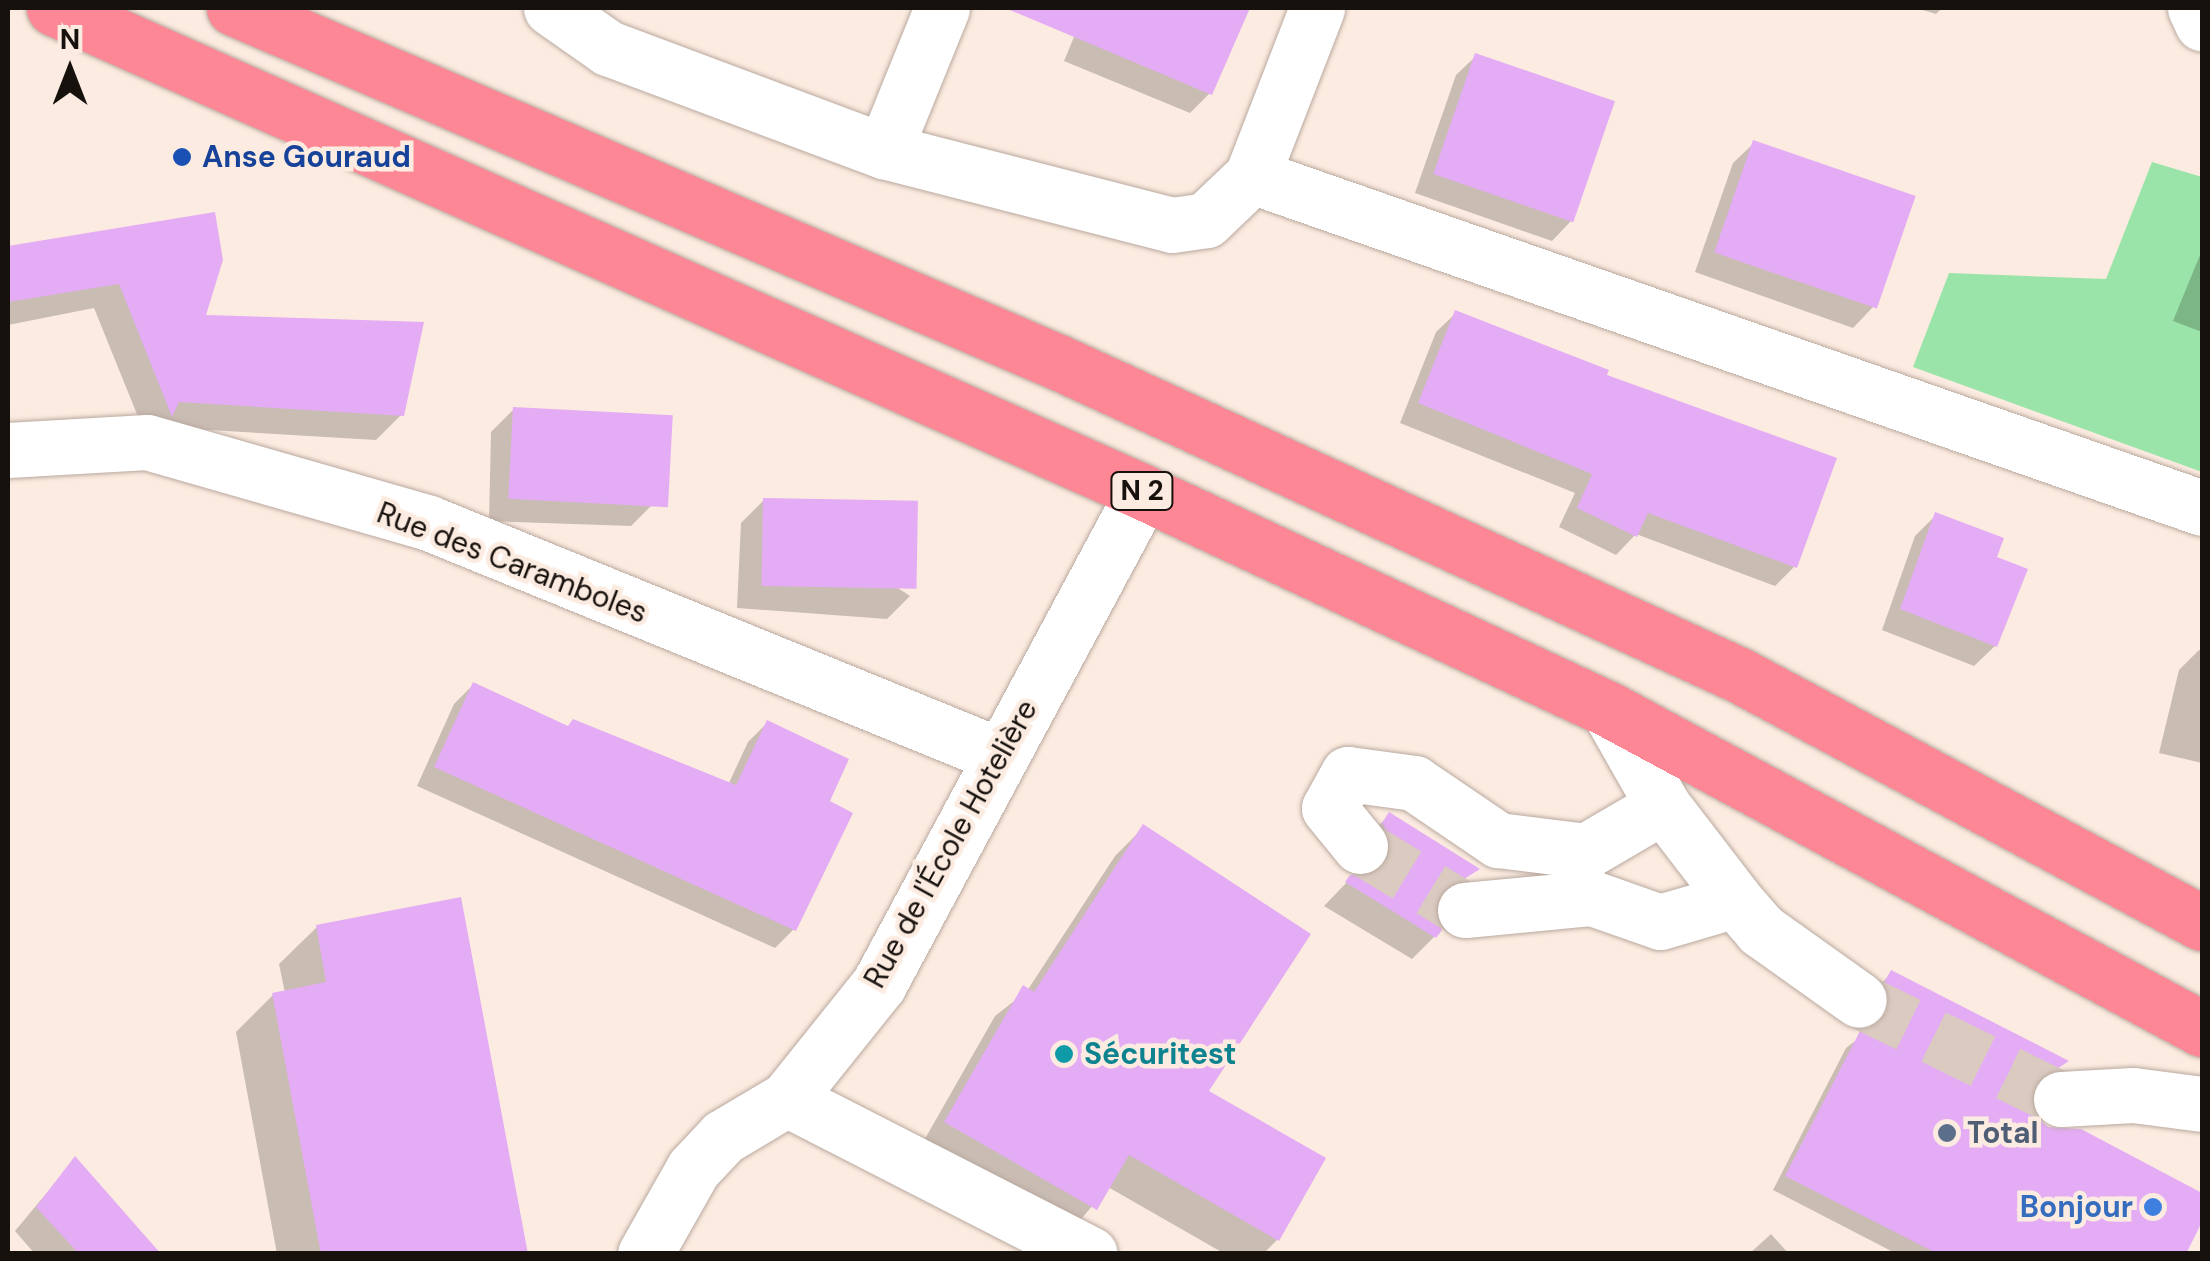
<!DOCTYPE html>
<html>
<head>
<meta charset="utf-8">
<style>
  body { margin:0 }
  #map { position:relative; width:2210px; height:1261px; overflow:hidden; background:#fcebe0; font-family:"DM Sans",sans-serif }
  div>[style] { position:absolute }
  .green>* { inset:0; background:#9be4a9 }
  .shadow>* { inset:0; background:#0003 }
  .building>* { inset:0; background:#e4acf4; transform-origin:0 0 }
  .minor-tunnel>* { height:55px; margin-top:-27.5px; transform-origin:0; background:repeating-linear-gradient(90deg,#dacac0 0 55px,transparent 0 83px) }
  .roads { filter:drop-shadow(0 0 2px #b9a99f) drop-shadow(0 0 2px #b9a99f) }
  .minor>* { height:55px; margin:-27.5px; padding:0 27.5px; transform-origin:27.5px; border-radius:27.5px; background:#fff }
  .highway>* { height:55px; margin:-27.5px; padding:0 27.5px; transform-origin:27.5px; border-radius:27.5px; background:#fd8795 }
  .dots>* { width:28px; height:28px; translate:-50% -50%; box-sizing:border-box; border:5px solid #fcebe0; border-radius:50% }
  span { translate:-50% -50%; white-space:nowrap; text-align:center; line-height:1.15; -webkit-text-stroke:9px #fcebe0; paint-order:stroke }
  .shield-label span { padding:2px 8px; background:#fcebe0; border:2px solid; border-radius:8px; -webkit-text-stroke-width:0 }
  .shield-label { font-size:28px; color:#17110e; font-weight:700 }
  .transit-label { font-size:30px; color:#164399; font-weight:700 }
  .left { translate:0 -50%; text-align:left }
  .street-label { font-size:30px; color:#17110e }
  .culture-label { font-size:30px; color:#0d838f; font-weight:700 }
  .service-label { font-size:30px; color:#4e5e75; font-weight:700 }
  .shop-label { font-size:30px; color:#366cbe; font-weight:700 }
  .right { translate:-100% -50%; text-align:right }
  .frame { position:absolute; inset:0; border:10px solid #17110e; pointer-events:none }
  .north { position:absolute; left:20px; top:20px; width:100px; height:100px; -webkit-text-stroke:8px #fcebe0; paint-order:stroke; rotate:0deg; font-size:28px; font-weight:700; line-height:40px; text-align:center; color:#17110e }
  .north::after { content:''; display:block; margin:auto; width:35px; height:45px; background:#17110e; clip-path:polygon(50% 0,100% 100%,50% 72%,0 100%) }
</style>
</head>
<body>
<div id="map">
  <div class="green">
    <div style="clip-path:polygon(2152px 162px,2202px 177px,2202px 472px,1913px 367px,1949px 273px,2106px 279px)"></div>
  </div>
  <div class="shadow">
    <div style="clip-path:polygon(1086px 8px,1247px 8px,1210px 93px,1190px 113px,1064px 61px)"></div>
    <div style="clip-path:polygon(1916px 8px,1942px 8px,1936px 14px)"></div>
    <div style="clip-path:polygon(1476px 56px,1571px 221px,1552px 241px,1415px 193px,1456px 75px)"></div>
    <div style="clip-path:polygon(1754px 143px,1873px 307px,1853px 328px,1695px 272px,1733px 163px)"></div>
    <div style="clip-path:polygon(213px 214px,203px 318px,401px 415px,376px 440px,159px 427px,147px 439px,94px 308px,8px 325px,8px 249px)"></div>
    <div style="clip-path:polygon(2202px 250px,2202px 332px,2173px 321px)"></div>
    <div style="clip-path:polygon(1456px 313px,1604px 377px,1794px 567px,1775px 586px,1636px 534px,1616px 555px,1559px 527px,1575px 493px,1400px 423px,1436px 332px)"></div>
    <div style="clip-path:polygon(514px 409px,654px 503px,631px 526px,489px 521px,491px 432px)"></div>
    <div style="clip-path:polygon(764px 500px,910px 596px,887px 619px,737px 608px,741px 523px)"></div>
    <div style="clip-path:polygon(1936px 515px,1994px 559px,1995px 646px,1974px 666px,1882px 630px,1915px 536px)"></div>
    <div style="clip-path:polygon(2199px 650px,2202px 651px,2202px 763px,2159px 753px,2179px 670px)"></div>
    <div style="clip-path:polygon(473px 685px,567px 728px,728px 785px,748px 742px,767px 723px,827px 802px,794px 929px,775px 948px,417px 786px,454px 704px)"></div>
    <div style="clip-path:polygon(1389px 815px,1476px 869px,1433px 905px,1434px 937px,1412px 959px,1324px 906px,1351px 878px,1368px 875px,1367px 838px)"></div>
    <div style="clip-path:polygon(1143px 828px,1206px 1092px,1277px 1240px,1263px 1254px,1225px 1254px,1108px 1187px,1067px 1236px,918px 1151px,995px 1016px,1027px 991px,1115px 856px)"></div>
    <div style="clip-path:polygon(317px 927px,526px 1254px,277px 1254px,236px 1032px,273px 995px,285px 993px,279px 964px)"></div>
    <div style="clip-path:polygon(1891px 973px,2065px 1061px,2031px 1088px,2033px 1118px,2047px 1130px,2080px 1132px,2202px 1195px,2202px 1216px,2183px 1254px,1897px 1254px,1773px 1190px,1846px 1048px,1875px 1026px,1878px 987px)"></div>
    <div style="clip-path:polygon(74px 1160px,159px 1254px,35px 1254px,15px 1231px)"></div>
    <div style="clip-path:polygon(1771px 1234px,1789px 1254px,1749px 1254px)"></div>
  </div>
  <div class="building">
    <div style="clip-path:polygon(1005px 8px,1250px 8px,1212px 95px)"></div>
    <div style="left:1475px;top:53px;width:148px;height:128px;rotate:19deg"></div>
    <div style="left:1753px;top:140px;width:172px;height:119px;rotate:19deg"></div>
    <div style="clip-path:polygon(215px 212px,223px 260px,206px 315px,424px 322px,404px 416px,179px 402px,172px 417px,119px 284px,8px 302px,8px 246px)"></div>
    <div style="clip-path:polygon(1455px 310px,1609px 370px,1607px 375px,1837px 458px,1797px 568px,1648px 513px,1637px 537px,1577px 508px,1592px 474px,1418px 403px)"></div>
    <div style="left:513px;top:407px;width:160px;height:92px;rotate:3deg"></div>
    <div style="left:763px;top:498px;width:155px;height:88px;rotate:1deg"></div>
    <div style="clip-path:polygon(1935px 512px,2004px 538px,1997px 557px,2028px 569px,1997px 647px,1900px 609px)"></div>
    <div style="clip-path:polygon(473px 682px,568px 726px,573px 719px,736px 785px,767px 720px,849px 759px,830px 801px,853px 813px,796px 931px,434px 767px)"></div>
    <div style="clip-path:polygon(1389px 812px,1480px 869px,1437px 896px,1434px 914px,1442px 930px,1436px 938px,1345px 882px,1350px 875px,1379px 871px,1389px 858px,1391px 840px,1382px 823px)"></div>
    <div style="clip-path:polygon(1143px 824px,1311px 934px,1209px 1091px,1326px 1158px,1279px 1241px,1129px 1155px,1097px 1210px,944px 1122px,1023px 985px,1034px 992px)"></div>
    <div style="clip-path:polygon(461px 897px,528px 1254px,321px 1254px,272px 993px,326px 982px,316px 925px)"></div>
    <div style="clip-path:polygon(1891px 970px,2069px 1061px,2034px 1084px,2034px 1115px,2048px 1127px,2081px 1129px,2202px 1193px,2202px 1222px,2186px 1254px,1938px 1254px,1785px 1176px,1860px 1031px,1885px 1017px,1890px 1002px,1884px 983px)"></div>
    <div style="clip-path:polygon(75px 1156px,161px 1254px,79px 1254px,36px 1207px)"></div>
  </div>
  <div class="minor-tunnel">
    <div style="left:1360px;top:846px;width:123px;rotate:31.4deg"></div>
    <div style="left:1859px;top:1000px;width:225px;rotate:26.1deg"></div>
  </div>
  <div class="roads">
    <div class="minor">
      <div style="left:551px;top:8px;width:70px;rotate:35.1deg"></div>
      <div style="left:608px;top:48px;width:295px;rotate:20.5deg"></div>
      <div style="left:884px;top:151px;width:297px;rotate:14.4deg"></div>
      <div style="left:1172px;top:225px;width:34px;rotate:-8deg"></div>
      <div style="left:1206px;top:220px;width:64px;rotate:-43.7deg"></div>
      <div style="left:1252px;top:176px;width:180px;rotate:-68.8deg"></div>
      <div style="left:2195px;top:8px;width:17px;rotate:65deg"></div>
      <div style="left:884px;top:151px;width:154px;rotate:-67.9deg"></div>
      <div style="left:1252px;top:176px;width:1006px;rotate:19.26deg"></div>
      <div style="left:8px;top:450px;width:139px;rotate:-3.3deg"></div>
      <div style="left:147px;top:442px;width:293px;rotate:16deg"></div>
      <div style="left:429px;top:523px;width:615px;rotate:22.15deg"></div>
      <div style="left:1608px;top:709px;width:112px;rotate:60.4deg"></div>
      <div style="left:1663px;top:806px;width:118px;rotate:52.5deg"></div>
      <div style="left:1735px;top:900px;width:40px;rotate:49deg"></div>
      <div style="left:1761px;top:930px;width:120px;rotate:35.5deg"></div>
      <div style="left:1360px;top:846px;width:49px;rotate:-129.2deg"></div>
      <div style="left:1329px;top:808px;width:39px;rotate:-61deg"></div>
      <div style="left:1348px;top:774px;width:67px;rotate:7.8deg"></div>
      <div style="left:1414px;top:783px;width:102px;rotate:34.2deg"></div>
      <div style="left:1498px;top:840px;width:89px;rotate:7.1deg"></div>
      <div style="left:1586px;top:851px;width:89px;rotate:-30.3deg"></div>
      <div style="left:1465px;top:910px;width:128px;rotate:-5.4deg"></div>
      <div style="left:1592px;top:898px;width:72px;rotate:19.4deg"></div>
      <div style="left:1660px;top:922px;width:78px;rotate:-16.3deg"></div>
      <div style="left:787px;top:1099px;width:340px;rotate:27.1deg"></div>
      <div style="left:2061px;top:1099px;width:72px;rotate:-3.2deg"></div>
      <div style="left:2133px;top:1095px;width:70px;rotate:7.4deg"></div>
      <div style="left:645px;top:1254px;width:98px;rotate:-60.5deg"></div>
      <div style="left:693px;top:1169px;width:44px;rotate:-46.8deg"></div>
      <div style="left:723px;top:1137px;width:74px;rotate:-30.7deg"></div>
      <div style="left:787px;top:1099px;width:147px;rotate:-51.3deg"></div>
      <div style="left:879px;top:984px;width:558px;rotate:-61.78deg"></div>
    </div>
    <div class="highway">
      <div style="left:54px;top:8px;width:1192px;rotate:23.96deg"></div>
      <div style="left:1143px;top:492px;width:513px;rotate:25.02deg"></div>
      <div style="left:1608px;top:709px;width:675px;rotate:28.31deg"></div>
      <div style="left:234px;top:8px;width:899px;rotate:23.26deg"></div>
      <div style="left:1060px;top:363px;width:747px;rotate:24.68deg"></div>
      <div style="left:1739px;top:675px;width:525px;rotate:28.18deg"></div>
    </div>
  </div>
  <div class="dots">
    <div style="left:182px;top:157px;background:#1a4fb4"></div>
    <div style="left:1064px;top:1054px;background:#0f9aa8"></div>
    <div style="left:1947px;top:1133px;background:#5c6f8a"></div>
    <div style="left:2153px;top:1207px;background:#3f7fe0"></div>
  </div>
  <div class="shield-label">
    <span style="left:1142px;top:491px">N 2</span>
  </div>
  <div class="transit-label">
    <span class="left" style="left:202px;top:157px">Anse Gouraud</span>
  </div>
  <div class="street-label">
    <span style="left:512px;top:563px;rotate:21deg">Rue des Caramboles</span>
    <span style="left:951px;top:844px;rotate:-61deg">Rue de l'École Hotelière</span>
  </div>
  <div class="culture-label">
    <span class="left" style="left:1084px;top:1054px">Sécuritest</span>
  </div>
  <div class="service-label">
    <span class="left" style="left:1967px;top:1133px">Total</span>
  </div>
  <div class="shop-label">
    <span class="right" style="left:2133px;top:1207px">Bonjour</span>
  </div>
  <div class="frame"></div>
  <div class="north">N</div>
</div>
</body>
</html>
